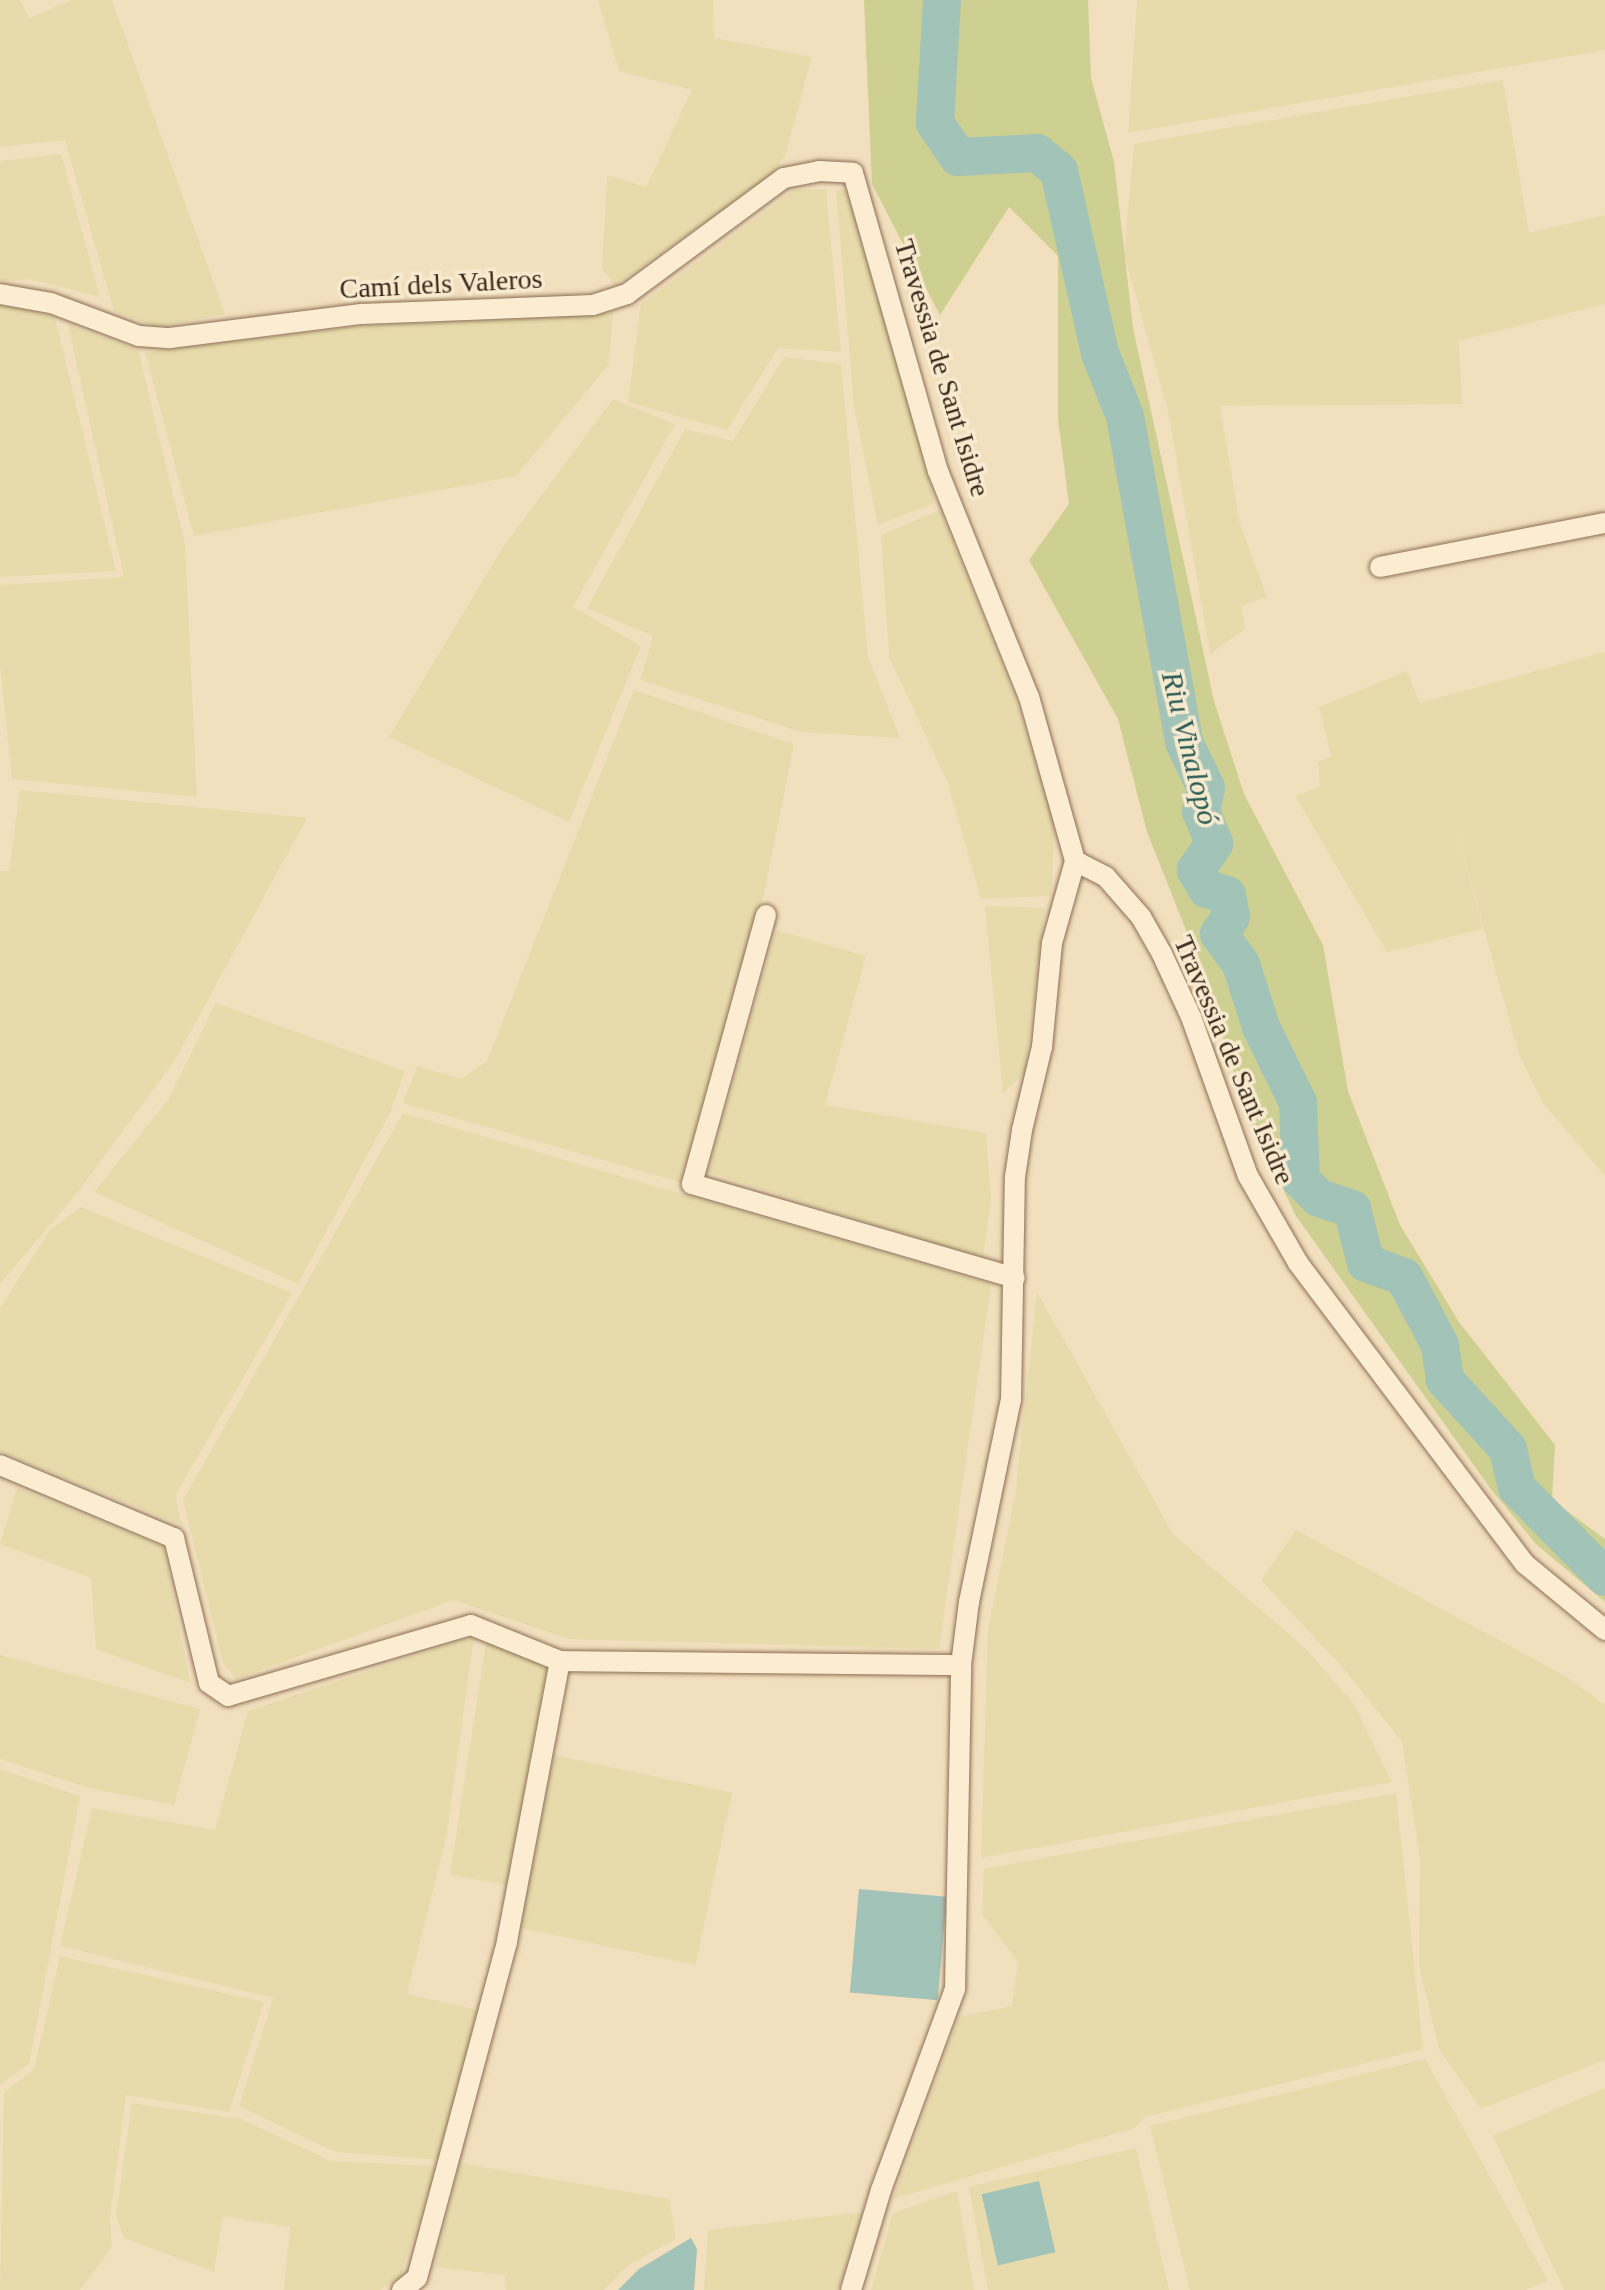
<!DOCTYPE html>
<html>
<head>
<meta charset="utf-8">
<style>
  body { margin:0 }
  #map { position:relative; width:1605px; height:2290px; overflow:hidden; background:#f2dfbe; font-family:Georgia,serif }
  div>[style] { position:absolute }
  .farmland>* { inset:0; background:#e8dbab; transform-origin:0 0 }
  .green>* { inset:0; background:#cdd091 }
  .water>* { inset:0; background:#a2c3b7; transform-origin:0 0 }
  .river>* { height:38px; margin:-19px; padding:0 19px; transform-origin:19px; border-radius:19px; background:#a2c3b7 }
  .roads { filter:drop-shadow(0 0 2px #8c6f55) drop-shadow(0 0 2px #8c6f55) }
  .street>* { height:20px; margin:-10px; padding:0 10px; transform-origin:10px; border-radius:10px; background:#fcedd2 }
  span { translate:-50% -50%; white-space:nowrap; text-align:center; line-height:1.15; -webkit-text-stroke:7px #f8eacf; paint-order:stroke }
  .street-label { font-size:28px; color:#3a281b }
  .water-label { font-size:30px; color:#295b55; font-style:italic }
</style>
</head>
<body>
<div id="map">
  <div class="farmland">
    <div style="clip-path:polygon(0 0,20px 0,29px 18px,72px 0,112px 0,225px 314px,156px 327px,114px 311px,65px 140px,0 147px)"></div>
    <div style="clip-path:polygon(598px 0,713px 0,714px 38px,812px 57px,785px 156px,767px 180px,615px 285px,602px 269px,607px 175px,646px 187px,692px 90px,619px 71px)"></div>
    <div style="clip-path:polygon(1137px 0,1605px 0,1605px 50px,1128px 133px)"></div>
    <div style="clip-path:polygon(1503px 80px,1529px 233px,1605px 215px,1605px 304px,1459px 341px,1462px 404px,1220px 406px,1240px 524px,1267px 597px,1241px 606px,1245px 629px,1210px 654px,1168px 411px,1124px 254px,1134px 144px)"></div>
    <div style="clip-path:polygon(61px 154px,100px 297px,30px 279px,0 281px,0 161px)"></div>
    <div style="clip-path:polygon(826px 189px,841px 352px,778px 348px,727px 430px,628px 402px,641px 304px,794px 190px)"></div>
    <div style="clip-path:polygon(845px 189px,867px 249px,935px 503px,878px 525px,854px 407px,836px 190px)"></div>
    <div style="clip-path:polygon(0 303px,55px 318px,116px 571px,0 577px)"></div>
    <div style="clip-path:polygon(613px 313px,609px 364px,516px 476px,194px 536px,145px 352px,361px 326px)"></div>
    <div style="clip-path:polygon(68px 325px,138px 350px,185px 544px,197px 797px,12px 779px,0 666px,0 585px,124px 577px)"></div>
    <div style="clip-path:polygon(784px 357px,841px 364px,868px 657px,900px 738px,801px 732px,640px 680px,653px 636px,587px 608px,685px 429px,733px 441px)"></div>
    <div style="clip-path:polygon(613px 399px,675px 424px,573px 607px,641px 646px,569px 822px,389px 737px,503px 547px)"></div>
    <div style="clip-path:polygon(940px 510px,1017px 703px,1055px 825px,1051px 896px,981px 899px,947px 781px,889px 657px,881px 535px)"></div>
    <div style="clip-path:polygon(1605px 652px,1605px 1176px,1542px 1102px,1519px 1054px,1449px 805px,1483px 929px,1387px 952px,1295px 796px,1320px 786px,1318px 762px,1331px 756px,1319px 707px,1407px 671px,1420px 703px)"></div>
    <div style="clip-path:polygon(634px 690px,794px 744px,764px 894px,680px 1182px,403px 1103px,417px 1066px,461px 1079px,487px 1061px)"></div>
    <div style="clip-path:polygon(20px 790px,307px 818px,175px 1060px,78px 1192px,0 1284px,0 871px,9px 871px)"></div>
    <div style="clip-path:polygon(985px 906px,1045px 908px,1025px 1073px,1003px 1093px)"></div>
    <div style="clip-path:polygon(776px 930px,866px 956px,825px 1105px,986px 1133px,991px 1198px,983px 1259px,708px 1172px)"></div>
    <div style="clip-path:polygon(216px 1003px,405px 1071px,390px 1113px,298px 1284px,94px 1192px,168px 1100px)"></div>
    <div style="clip-path:polygon(403px 1113px,991px 1284px,939px 1649px,568px 1639px,454px 1600px,236px 1679px,223px 1663px,183px 1500px)"></div>
    <div style="clip-path:polygon(81px 1207px,292px 1293px,175px 1496px,182px 1525px,0 1451px,0 1308px,50px 1230px)"></div>
    <div style="clip-path:polygon(1037px 1292px,1173px 1534px,1306px 1649px,1354px 1704px,1392px 1782px,981px 1858px,988px 1629px,1015px 1496px)"></div>
    <div style="clip-path:polygon(17px 1488px,164px 1547px,190px 1683px,96px 1649px,91px 1578px,0 1544px)"></div>
    <div style="clip-path:polygon(1296px 1530px,1567px 1677px,1605px 1705px,1605px 2060px,1481px 2109px,1439px 2049px,1419px 1965px,1420px 1860px,1402px 1742px,1343px 1668px,1261px 1580px)"></div>
    <div style="clip-path:polygon(474px 1636px,446px 1839px,407px 1994px,479px 2010px,439px 2160px,335px 2152px,239px 2106px,273px 1998px,60px 1946px,92px 1808px,215px 1830px,248px 1711px)"></div>
    <div style="clip-path:polygon(487px 1637px,548px 1669px,509px 1885px,450px 1875px)"></div>
    <div style="clip-path:polygon(0 1655px,200px 1709px,174px 1805px,89px 1788px,0 1759px)"></div>
    <div style="left:554px;top:1755px;width:182px;height:176px;rotate:12deg"></div>
    <div style="clip-path:polygon(0 1769px,80px 1796px,29px 2064px,0 2085px)"></div>
    <div style="clip-path:polygon(1396px 1793px,1423px 2049px,1145px 2117px,1135px 2128px,893px 2199px,959px 2017px,1012px 2006px,1018px 1962px,982px 1914px,984px 1869px)"></div>
    <div style="clip-path:polygon(60px 1956px,264px 2002px,229px 2112px,126px 2095px,110px 2217px,112px 2247px,80px 2290px,0 2290px,4px 2093px,34px 2069px)"></div>
    <div style="clip-path:polygon(1425px 2059px,1548px 2281px,1525px 2290px,1190px 2290px,1150px 2126px)"></div>
    <div style="clip-path:polygon(1605px 2088px,1605px 2290px,1564px 2290px,1493px 2136px)"></div>
    <div style="clip-path:polygon(132px 2103px,241px 2119px,331px 2161px,437px 2166px,400px 2278px,380px 2290px,284px 2290px,290px 2227px,223px 2216px,214px 2272px,124px 2238px,116px 2216px)"></div>
    <div style="clip-path:polygon(1136px 2148px,1169px 2290px,988px 2290px,969px 2187px)"></div>
    <div style="clip-path:polygon(459px 2163px,669px 2199px,676px 2239px,627px 2266px,604px 2290px,506px 2290px,505px 2275px,435px 2267px)"></div>
    <div style="clip-path:polygon(957px 2191px,974px 2290px,871px 2290px,893px 2213px)"></div>
    <div style="clip-path:polygon(863px 2212px,838px 2290px,704px 2290px,708px 2230px)"></div>
  </div>
  <div class="green">
    <div style="clip-path:polygon(864px 0,1088px 0,1091px 78px,1114px 162px,1133px 328px,1214px 701px,1244px 794px,1323px 945px,1348px 1091px,1400px 1225px,1459px 1322px,1555px 1445px,1552px 1500px,1605px 1539px,1605px 1602px,1536px 1544px,1490px 1488px,1296px 1216px,1246px 1111px,1201px 968px,1147px 832px,1118px 719px,1029px 560px,1069px 504px,1058px 419px,1058px 256px,1009px 207px,940px 315px,872px 184px)"></div>
  </div>
  <div class="water">
    <div style="left:859px;top:1889px;width:88px;height:104px;rotate:5deg"></div>
    <div style="left:1039px;top:2181px;width:73px;height:59px;rotate:77deg"></div>
    <div style="clip-path:polygon(691px 2238px,697px 2249px,694px 2290px,618px 2290px,639px 2269px)"></div>
  </div>
  <div class="river">
    <div style="left:942px;top:0;width:123px;rotate:93.3deg"></div>
    <div style="left:935px;top:123px;width:41px;rotate:55.9deg"></div>
    <div style="left:958px;top:157px;width:79px;rotate:-2.9deg"></div>
    <div style="left:1037px;top:153px;width:28px;rotate:39deg"></div>
    <div style="left:1059px;top:171px;width:187px;rotate:77.3deg"></div>
    <div style="left:1100px;top:353px;width:68px;rotate:68.4deg"></div>
    <div style="left:1125px;top:416px;width:331px;rotate:79.7deg"></div>
    <div style="left:1184px;top:742px;width:51px;rotate:64.4deg"></div>
    <div style="left:1206px;top:788px;width:24px;rotate:102deg"></div>
    <div style="left:1201px;top:811px;width:35px;rotate:68deg"></div>
    <div style="left:1214px;top:844px;width:32px;rotate:125deg"></div>
    <div style="left:1196px;top:870px;width:22px;rotate:60deg"></div>
    <div style="left:1207px;top:889px;width:21px;rotate:17deg"></div>
    <div style="left:1227px;top:895px;width:22px;rotate:80deg"></div>
    <div style="left:1231px;top:917px;width:21px;rotate:125deg"></div>
    <div style="left:1219px;top:934px;width:37px;rotate:54deg"></div>
    <div style="left:1241px;top:964px;width:66px;rotate:72.4deg"></div>
    <div style="left:1261px;top:1027px;width:85px;rotate:64deg"></div>
    <div style="left:1298px;top:1103px;width:77px;rotate:87.8deg"></div>
    <div style="left:1301px;top:1180px;width:25px;rotate:45deg"></div>
    <div style="left:1319px;top:1198px;width:35px;rotate:18deg"></div>
    <div style="left:1352px;top:1209px;width:56px;rotate:75.5deg"></div>
    <div style="left:1366px;top:1263px;width:40px;rotate:20.2deg"></div>
    <div style="left:1404px;top:1277px;width:77px;rotate:62.1deg"></div>
    <div style="left:1440px;top:1345px;width:35px;rotate:82deg"></div>
    <div style="left:1445px;top:1380px;width:93px;rotate:47.6deg"></div>
    <div style="left:1508px;top:1449px;width:40px;rotate:77deg"></div>
    <div style="left:1517px;top:1488px;width:125px;rotate:45.3deg"></div>
  </div>
  <div class="roads">
    <div class="street">
      <div style="left:0;top:294px;width:52px;rotate:10deg"></div>
      <div style="left:51px;top:303px;width:94px;rotate:20.6deg"></div>
      <div style="left:139px;top:336px;width:31px;rotate:4deg"></div>
      <div style="left:170px;top:338px;width:193px;rotate:-7.2deg"></div>
      <div style="left:361px;top:314px;width:232px;rotate:-2.2deg"></div>
      <div style="left:593px;top:305px;width:36px;rotate:-18deg"></div>
      <div style="left:627px;top:294px;width:195px;rotate:-36.5deg"></div>
      <div style="left:784px;top:178px;width:36px;rotate:-11deg"></div>
      <div style="left:819px;top:171px;width:34px;rotate:3deg"></div>
      <div style="left:853px;top:173px;width:310px;rotate:74.1deg"></div>
      <div style="left:938px;top:471px;width:244px;rotate:68.1deg"></div>
      <div style="left:1029px;top:697px;width:170px;rotate:74.3deg"></div>
      <div style="left:1075px;top:861px;width:35px;rotate:27deg"></div>
      <div style="left:1106px;top:877px;width:53px;rotate:48.8deg"></div>
      <div style="left:1141px;top:917px;width:43px;rotate:60.4deg"></div>
      <div style="left:1162px;top:954px;width:69px;rotate:65.3deg"></div>
      <div style="left:1191px;top:1017px;width:169px;rotate:70.3deg"></div>
      <div style="left:1248px;top:1176px;width:100px;rotate:60.1deg"></div>
      <div style="left:1298px;top:1263px;width:377px;rotate:53deg"></div>
      <div style="left:1525px;top:1564px;width:104px;rotate:39.5deg"></div>
      <div style="left:1380px;top:567px;width:229px;rotate:-11.1deg"></div>
      <div style="left:766px;top:915px;width:279px;rotate:105.4deg"></div>
      <div style="left:692px;top:1184px;width:336px;rotate:16.2deg"></div>
      <div style="left:0;top:1465px;width:189px;rotate:22.8deg"></div>
      <div style="left:174px;top:1538px;width:149px;rotate:76.4deg"></div>
      <div style="left:209px;top:1683px;width:23px;rotate:34deg"></div>
      <div style="left:228px;top:1696px;width:253px;rotate:-16.3deg"></div>
      <div style="left:471px;top:1625px;width:96px;rotate:22deg"></div>
      <div style="left:560px;top:1661px;width:401px;rotate:0.6deg"></div>
      <div style="left:402px;top:2290px;width:19px;rotate:-39deg"></div>
      <div style="left:417px;top:2278px;width:349px;rotate:-75deg"></div>
      <div style="left:507px;top:1941px;width:285px;rotate:-79.3deg"></div>
      <div style="left:851px;top:2290px;width:104px;rotate:-73.3deg"></div>
      <div style="left:881px;top:2190px;width:214px;rotate:-69.8deg"></div>
      <div style="left:955px;top:1989px;width:324px;rotate:-88.9deg"></div>
      <div style="left:961px;top:1665px;width:64px;rotate:-82.8deg"></div>
      <div style="left:969px;top:1602px;width:206px;rotate:-78.3deg"></div>
      <div style="left:1011px;top:1400px;width:223px;rotate:-89deg"></div>
      <div style="left:1015px;top:1177px;width:48px;rotate:-81.5deg"></div>
      <div style="left:1022px;top:1130px;width:85px;rotate:-76.5deg"></div>
      <div style="left:1042px;top:1047px;width:104px;rotate:-84.5deg"></div>
      <div style="left:1052px;top:943px;width:85px;rotate:-74.3deg"></div>
    </div>
  </div>
  <div class="street-label">
    <span style="left:441px;top:284px;rotate:-3deg">Camí dels Valeros</span>
    <span style="left:942px;top:368px;rotate:73deg">Travessia de Sant Isidre</span>
    <span style="left:1234px;top:1060px;rotate:67deg">Travessia de Sant Isidre</span>
  </div>
  <div class="water-label">
    <span style="left:1190px;top:748px;rotate:76deg">Riu Vinalopó</span>
  </div>
</div>
</body>
</html>
